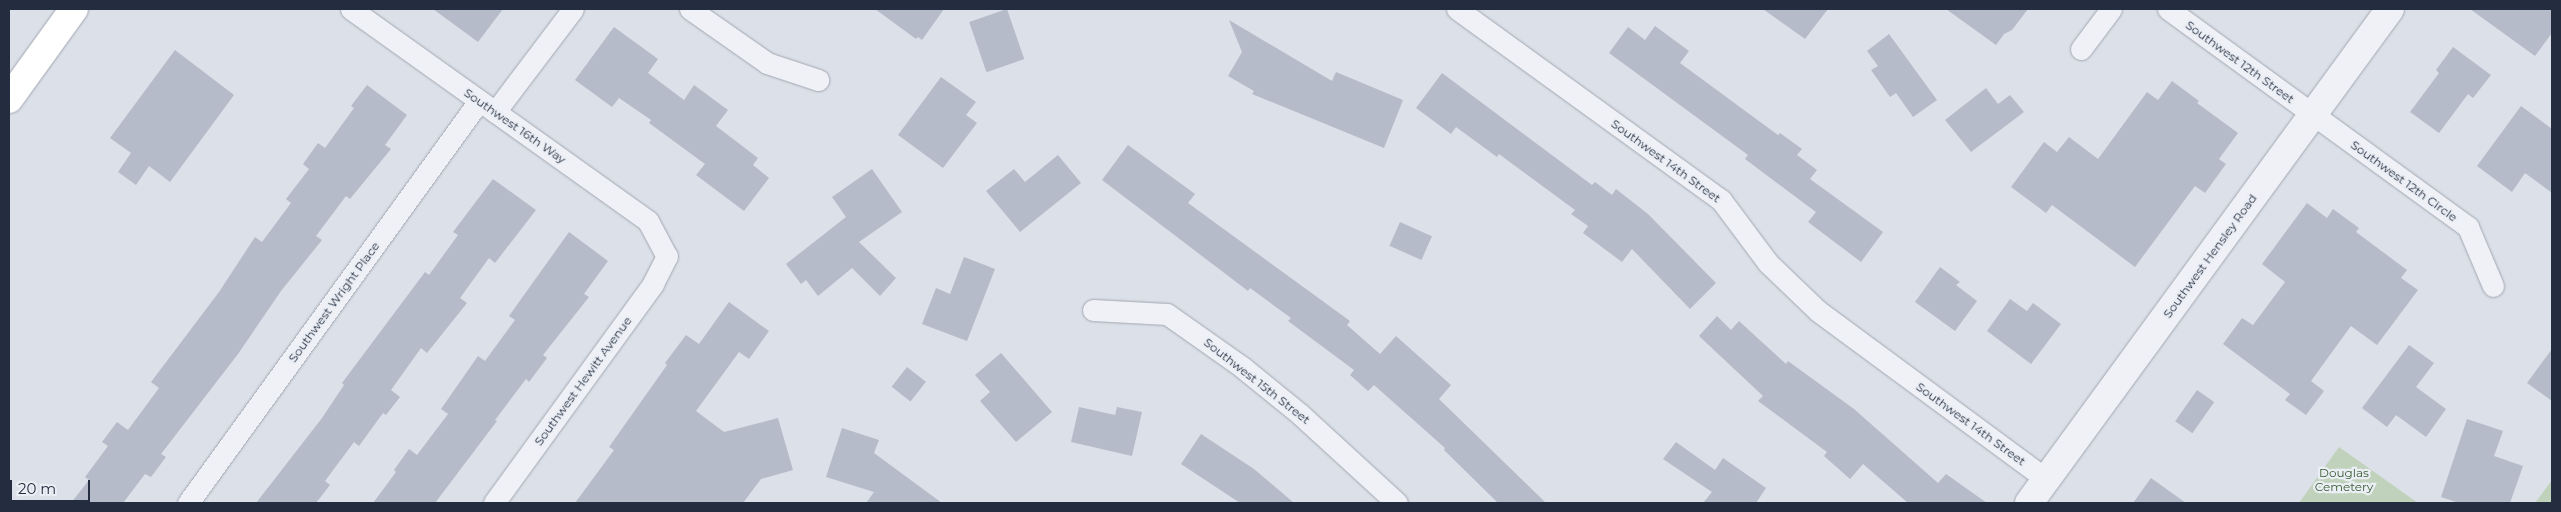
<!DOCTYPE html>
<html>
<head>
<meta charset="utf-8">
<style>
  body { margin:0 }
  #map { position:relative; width:2561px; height:512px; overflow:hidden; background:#dce0e8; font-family:Montserrat,sans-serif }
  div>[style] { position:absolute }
  .green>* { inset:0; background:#c0d2bc }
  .building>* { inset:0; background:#b5bbc8; transform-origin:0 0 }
  .roads { filter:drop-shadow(0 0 1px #a1a7b2) drop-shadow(0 0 1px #a1a7b2) }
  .minor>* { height:21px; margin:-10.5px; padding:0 10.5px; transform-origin:10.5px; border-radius:10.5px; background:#eff1f6 }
  .tertiary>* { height:28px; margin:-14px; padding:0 14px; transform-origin:14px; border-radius:14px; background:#eff1f6 }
  .primary>* { height:28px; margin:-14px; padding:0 14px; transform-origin:14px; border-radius:14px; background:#fff }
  span { translate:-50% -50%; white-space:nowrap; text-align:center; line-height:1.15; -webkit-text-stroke:4.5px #ebeff5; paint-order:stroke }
  .street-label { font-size:12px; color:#242d3f }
  .park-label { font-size:12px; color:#365c30 }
  .frame { position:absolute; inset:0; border:10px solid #242d3f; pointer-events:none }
  .scale { position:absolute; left:10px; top:480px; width:80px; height:22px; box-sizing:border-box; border:2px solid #242d3f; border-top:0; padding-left:6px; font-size:15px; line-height:18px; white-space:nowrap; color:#242d3f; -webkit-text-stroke:4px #ebeff5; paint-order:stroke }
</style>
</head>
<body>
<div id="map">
  <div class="green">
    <div style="clip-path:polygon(2339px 447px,2418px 503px,2299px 503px)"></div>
    <div style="clip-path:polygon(2552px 480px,2552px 503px,2535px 503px)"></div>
  </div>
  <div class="building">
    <div style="clip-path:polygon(433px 9px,503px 9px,478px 42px)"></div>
    <div style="clip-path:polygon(875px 9px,944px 9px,922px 40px,918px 37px,916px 39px)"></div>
    <div style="left:1007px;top:9px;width:53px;height:40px;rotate:71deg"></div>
    <div style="clip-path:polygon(1763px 9px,1828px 9px,1805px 39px)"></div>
    <div style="clip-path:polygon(1946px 9px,2028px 9px,2012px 30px,2004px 34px,1996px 45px)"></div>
    <div style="clip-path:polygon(2470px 9px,2552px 9px,2552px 33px,2535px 56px)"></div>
    <div style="clip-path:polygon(1229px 20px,1332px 81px,1336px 72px,1403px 100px,1384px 148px,1252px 94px,1254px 91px,1228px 76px,1242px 52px)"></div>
    <div style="clip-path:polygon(1655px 26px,1689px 51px,1680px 63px,1778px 135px,1780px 133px,1802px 149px,1797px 155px,1817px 170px,1810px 179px,1883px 232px,1861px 262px,1808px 222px,1816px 212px,1745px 159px,1748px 155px,1609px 53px,1628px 27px,1645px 40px)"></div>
    <div style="clip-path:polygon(614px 27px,658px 59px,648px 73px,684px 100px,694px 85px,728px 110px,716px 126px,758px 158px,753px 165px,769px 178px,744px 211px,696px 175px,705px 164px,649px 123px,651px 120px,619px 98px,612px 107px,575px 80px)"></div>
    <div style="clip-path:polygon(1889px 34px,1937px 100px,1913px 117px,1896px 93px,1890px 97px,1871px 70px,1878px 66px,1867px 51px)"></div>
    <div style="clip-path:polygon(2453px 47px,2491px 75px,2473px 98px,2468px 94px,2439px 133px,2410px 112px,2439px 73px,2436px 70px)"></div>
    <div style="clip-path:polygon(175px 50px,234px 95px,170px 182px,149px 166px,136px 185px,118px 172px,131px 153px,110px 138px)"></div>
    <div style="clip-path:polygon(1442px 73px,1592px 185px,1595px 182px,1612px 195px,1616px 189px,1648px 214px,1716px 283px,1690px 309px,1632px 249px,1622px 262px,1583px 233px,1588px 226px,1571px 214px,1575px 210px,1499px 154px,1497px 157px,1456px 127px,1451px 134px,1416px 108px)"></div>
    <div style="clip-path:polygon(941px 77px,976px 102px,966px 115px,977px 123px,943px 168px,898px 135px)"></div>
    <div style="clip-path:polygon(2172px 81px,2199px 101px,2197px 103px,2238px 133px,2219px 159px,2226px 164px,2205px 193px,2195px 186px,2135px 267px,2052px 205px,2046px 213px,2011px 187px,2044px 142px,2057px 152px,2069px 137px,2098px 159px,2147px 92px,2158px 100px)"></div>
    <div style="clip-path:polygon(367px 85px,407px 115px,385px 145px,391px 149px,350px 199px,346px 196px,316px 236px,322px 240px,281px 291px,238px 354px,161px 454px,166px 457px,151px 477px,145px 474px,123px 503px,71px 503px,89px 480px,85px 477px,108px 446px,102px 442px,117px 422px,128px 430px,159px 388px,151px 382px,219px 292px,255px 237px,262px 242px,291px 203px,286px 199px,309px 169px,303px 164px,318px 143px,325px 148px,354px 108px,351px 106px)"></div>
    <div style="clip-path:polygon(1986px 88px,1998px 104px,2010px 95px,2024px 112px,1971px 152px,1945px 120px)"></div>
    <div style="clip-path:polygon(2521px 106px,2552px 129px,2552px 193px,2525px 173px,2512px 192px,2477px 166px)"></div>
    <div style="clip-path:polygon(1128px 145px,1195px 194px,1188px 203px,1350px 321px,1347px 325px,1380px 354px,1396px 336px,1451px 385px,1439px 399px,1546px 503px,1498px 503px,1444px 450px,1445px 448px,1374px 385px,1368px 391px,1350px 375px,1354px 370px,1288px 321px,1291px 318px,1250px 288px,1248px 291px,1102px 180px)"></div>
    <div style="clip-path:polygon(1058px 155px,1081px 183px,1020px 232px,986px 191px,1014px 169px,1025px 182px)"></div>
    <div style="clip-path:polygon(872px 169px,902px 212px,859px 242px,896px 278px,880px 296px,852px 268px,818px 296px,806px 280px,801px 284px,786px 264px,846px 217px,832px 197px)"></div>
    <div style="clip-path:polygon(493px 179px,536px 210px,495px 263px,489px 258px,460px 298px,467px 303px,427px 353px,421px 348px,391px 390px,400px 397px,386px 415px,383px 413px,359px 446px,354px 442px,325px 481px,330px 485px,316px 503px,256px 503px,322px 418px,344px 385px,342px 383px,425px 272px,429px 275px,458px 235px,453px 232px)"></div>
    <div style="clip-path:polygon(2307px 203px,2327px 218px,2333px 209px,2359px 228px,2356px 232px,2407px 270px,2401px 278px,2418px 290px,2377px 345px,2351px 326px,2311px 381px,2324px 391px,2306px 415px,2285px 400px,2290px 394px,2223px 344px,2242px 318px,2253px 325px,2285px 282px,2262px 264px)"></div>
    <div style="left:1400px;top:222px;width:35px;height:26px;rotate:24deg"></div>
    <div style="clip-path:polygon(569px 232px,608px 261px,584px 294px,589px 297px,543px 355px,547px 358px,529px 382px,526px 379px,495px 420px,497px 421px,435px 503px,373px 503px,396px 472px,394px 470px,409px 449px,417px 455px,448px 414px,441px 409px,478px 356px,485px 361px,515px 320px,509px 316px)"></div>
    <div style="clip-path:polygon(964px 257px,995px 269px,967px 341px,922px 324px,936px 288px,950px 294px)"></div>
    <div style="clip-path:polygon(1940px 267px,1960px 282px,1956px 285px,1977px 301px,1955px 331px,1915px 302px)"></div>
    <div style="clip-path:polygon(2010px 299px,2027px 311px,2033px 303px,2061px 324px,2031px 364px,1987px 331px)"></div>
    <div style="clip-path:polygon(729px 302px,769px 331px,749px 359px,739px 352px,696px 411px,724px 432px,778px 418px,793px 470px,761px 479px,743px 503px,575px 503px,614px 450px,609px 447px,667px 365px,665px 363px,686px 335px,699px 344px)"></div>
    <div style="clip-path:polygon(1717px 316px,1731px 330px,1739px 321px,1786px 364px,1788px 361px,1854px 409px,1938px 483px,1946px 474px,1987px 503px,1908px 503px,1863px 464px,1850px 479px,1824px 456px,1827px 452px,1758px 401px,1763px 396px,1699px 336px)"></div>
    <div style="clip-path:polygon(2409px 345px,2434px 363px,2416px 387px,2446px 409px,2426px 437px,2396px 415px,2387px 427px,2362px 408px)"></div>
    <div style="clip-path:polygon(2552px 349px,2552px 401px,2527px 383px)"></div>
    <div style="clip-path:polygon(1001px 353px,1052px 412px,1016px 442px,980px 401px,990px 392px,975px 375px)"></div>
    <div style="left:907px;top:367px;width:24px;height:25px;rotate:38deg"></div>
    <div style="left:2197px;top:390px;width:21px;height:38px;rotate:35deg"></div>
    <div style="clip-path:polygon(1079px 407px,1115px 415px,1117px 407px,1142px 412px,1132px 456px,1071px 442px)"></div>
    <div style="clip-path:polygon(2467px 419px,2503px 431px,2494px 456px,2523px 466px,2510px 503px,2459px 503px,2441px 497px)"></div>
    <div style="clip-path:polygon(842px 428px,879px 440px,874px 453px,942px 503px,866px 503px,874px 492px,826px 477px)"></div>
    <div style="clip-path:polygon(1201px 434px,1254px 469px,1294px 503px,1240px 503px,1181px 464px)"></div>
    <div style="clip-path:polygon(1676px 442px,1715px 470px,1723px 458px,1766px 488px,1756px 503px,1703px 503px,1712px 492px,1663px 459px)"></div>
    <div style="clip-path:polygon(2151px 478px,2186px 503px,2133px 503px)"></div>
  </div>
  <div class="roads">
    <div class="minor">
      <div style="left:351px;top:9px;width:365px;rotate:35.5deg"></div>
      <div style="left:648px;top:221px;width:40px;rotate:62deg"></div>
      <div style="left:667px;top:256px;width:31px;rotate:117deg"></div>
      <div style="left:653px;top:284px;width:271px;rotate:126deg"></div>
      <div style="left:690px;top:9px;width:94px;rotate:35deg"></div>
      <div style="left:767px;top:63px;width:54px;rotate:18.4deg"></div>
      <div style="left:1457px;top:9px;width:326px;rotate:35.9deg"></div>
      <div style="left:1721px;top:200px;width:79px;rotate:53.3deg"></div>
      <div style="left:1768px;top:263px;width:69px;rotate:43.8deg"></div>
      <div style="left:1818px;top:311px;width:283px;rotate:36.4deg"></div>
      <div style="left:2168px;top:9px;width:371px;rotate:36deg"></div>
      <div style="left:2468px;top:227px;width:64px;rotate:67deg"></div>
      <div style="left:2081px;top:49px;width:50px;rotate:-53.1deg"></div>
      <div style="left:495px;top:112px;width:129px;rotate:-52.9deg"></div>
      <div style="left:1093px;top:310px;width:74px;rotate:3.1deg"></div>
      <div style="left:1167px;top:314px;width:92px;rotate:35.2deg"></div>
      <div style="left:1242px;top:367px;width:76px;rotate:39.1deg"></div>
      <div style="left:1301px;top:415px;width:130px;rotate:42.5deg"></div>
      <div style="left:188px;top:503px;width:496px;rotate:-54.1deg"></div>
    </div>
    <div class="tertiary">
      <div style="left:2029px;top:503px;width:612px;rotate:-53.84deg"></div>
    </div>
    <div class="primary">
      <div style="left:9px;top:99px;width:111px;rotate:-54.2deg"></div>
    </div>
  </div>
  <div class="street-label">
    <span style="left:2240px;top:62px;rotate:36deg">Southwest 12th Street</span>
    <span style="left:515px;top:126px;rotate:35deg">Southwest 16th Way</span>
    <span style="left:1666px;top:161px;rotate:36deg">Southwest 14th Street</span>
    <span style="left:2404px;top:181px;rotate:36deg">Southwest 12th Circle</span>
    <span style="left:2210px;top:256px;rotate:-54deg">Southwest Hensley Road</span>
    <span style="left:334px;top:302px;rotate:-54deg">Southwest Wright Place</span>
    <span style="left:583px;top:381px;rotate:-54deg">Southwest Hewitt Avenue</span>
    <span style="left:1257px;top:381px;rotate:38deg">Southwest 15th Street</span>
    <span style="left:1971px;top:424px;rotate:36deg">Southwest 14th Street</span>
  </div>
  <div class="park-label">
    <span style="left:2344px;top:480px">Douglas<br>Cemetery</span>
  </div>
  <div class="frame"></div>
  <div class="scale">20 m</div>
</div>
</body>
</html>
